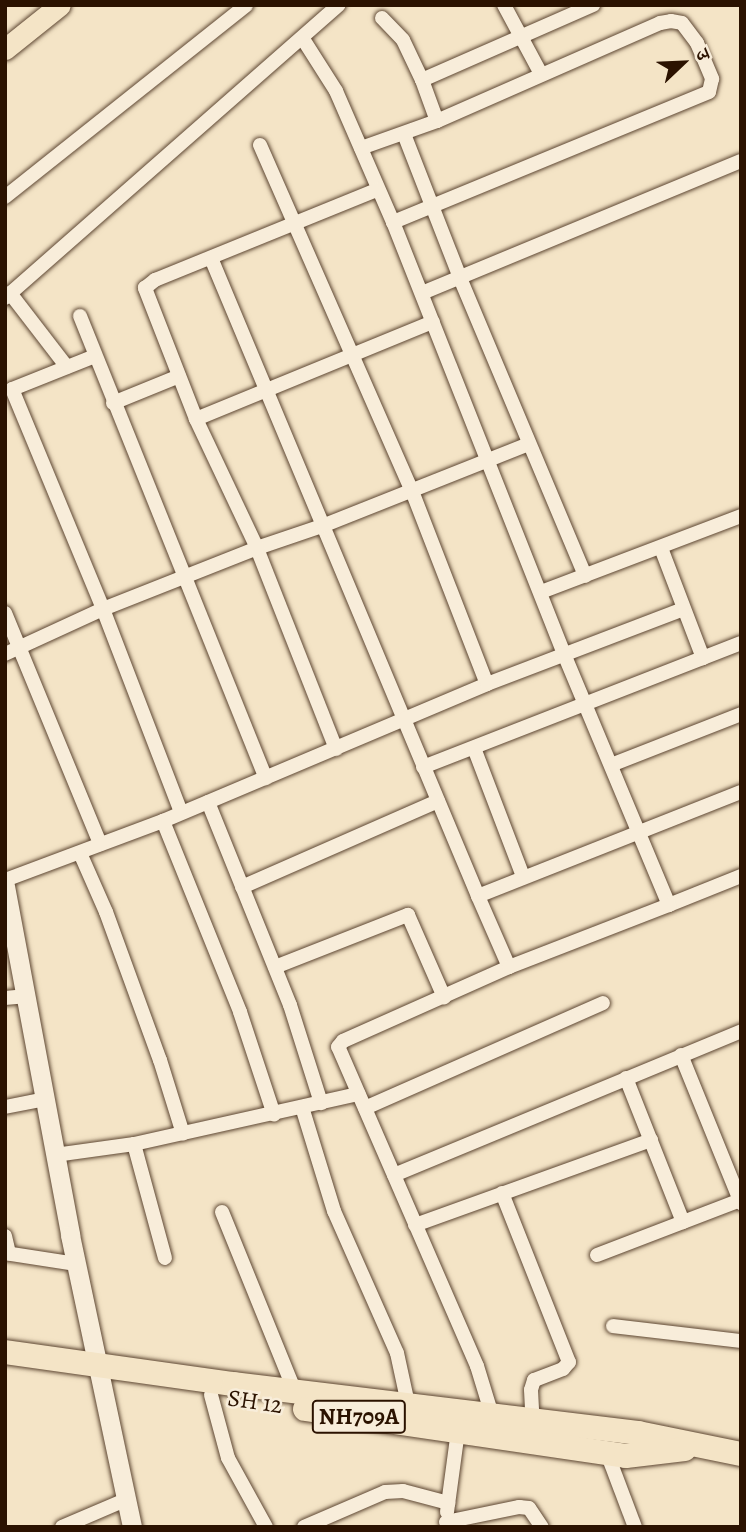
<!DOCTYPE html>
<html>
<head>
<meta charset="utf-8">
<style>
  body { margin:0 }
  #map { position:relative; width:746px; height:1532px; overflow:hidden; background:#f4e4c6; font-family:Alegreya,"Noto Serif Devanagari",serif }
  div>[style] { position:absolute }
  .roads { filter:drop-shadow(0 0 2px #5d4632) drop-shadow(0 0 2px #5d4632) }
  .street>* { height:14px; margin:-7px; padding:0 7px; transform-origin:7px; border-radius:7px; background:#f8edda }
  .secondary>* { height:19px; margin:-9.5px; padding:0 9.5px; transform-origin:9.5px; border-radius:9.5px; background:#f8edda }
  .primary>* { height:21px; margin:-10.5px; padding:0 10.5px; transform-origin:10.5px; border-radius:10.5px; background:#f4e4c6 }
  .highway>* { height:24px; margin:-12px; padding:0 12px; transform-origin:12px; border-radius:12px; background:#f4e4c6 }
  span { translate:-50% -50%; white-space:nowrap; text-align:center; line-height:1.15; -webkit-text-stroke:5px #f8edda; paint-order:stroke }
  .shield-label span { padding:2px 5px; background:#f8edda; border:2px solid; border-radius:5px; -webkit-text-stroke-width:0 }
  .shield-label { font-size:23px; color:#2b1200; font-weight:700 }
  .street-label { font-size:24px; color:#2b1200 }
  .frame { position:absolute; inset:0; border:7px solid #2b1200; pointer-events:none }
  .north { position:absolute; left:648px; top:28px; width:70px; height:70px; -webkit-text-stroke:5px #f8edda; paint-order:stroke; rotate:67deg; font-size:19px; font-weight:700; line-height:28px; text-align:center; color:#2b1200 }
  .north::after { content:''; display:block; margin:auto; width:24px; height:32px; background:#2b1200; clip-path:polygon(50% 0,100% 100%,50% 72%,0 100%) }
</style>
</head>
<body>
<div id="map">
  <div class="roads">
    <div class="street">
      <div style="left:504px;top:5px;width:78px;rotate:61.8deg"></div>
      <div style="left:382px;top:18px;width:30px;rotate:46deg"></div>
      <div style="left:403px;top:40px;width:44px;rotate:64.6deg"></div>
      <div style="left:303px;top:39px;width:62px;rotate:57.6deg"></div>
      <div style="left:336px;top:91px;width:143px;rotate:66.5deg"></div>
      <div style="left:393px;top:222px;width:465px;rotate:68.4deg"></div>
      <div style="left:564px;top:654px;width:272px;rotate:67.3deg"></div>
      <div style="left:669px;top:905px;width:78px;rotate:-21.9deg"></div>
      <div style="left:437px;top:121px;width:44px;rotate:-110.1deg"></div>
      <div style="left:422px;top:80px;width:187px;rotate:-23.7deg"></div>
      <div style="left:404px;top:134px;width:155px;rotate:68.7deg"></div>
      <div style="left:460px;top:278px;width:323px;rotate:67.2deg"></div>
      <div style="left:260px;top:145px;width:378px;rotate:66.3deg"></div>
      <div style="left:412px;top:491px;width:207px;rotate:68.8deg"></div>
      <div style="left:361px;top:148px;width:81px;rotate:-19.6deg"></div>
      <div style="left:437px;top:121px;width:244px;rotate:-23.7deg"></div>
      <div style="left:660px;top:23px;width:11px;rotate:-10deg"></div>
      <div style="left:671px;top:21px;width:11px;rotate:10deg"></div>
      <div style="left:682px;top:23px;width:25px;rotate:53deg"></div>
      <div style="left:697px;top:43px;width:39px;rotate:67deg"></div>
      <div style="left:712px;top:79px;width:13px;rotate:103deg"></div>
      <div style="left:709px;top:92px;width:342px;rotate:157.6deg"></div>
      <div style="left:5px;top:197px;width:308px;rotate:-38.5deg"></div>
      <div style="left:211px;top:258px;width:692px;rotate:67.29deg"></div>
      <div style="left:10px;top:293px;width:93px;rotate:52.4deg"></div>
      <div style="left:422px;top:293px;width:345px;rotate:-22.5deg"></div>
      <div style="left:5px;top:298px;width:444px;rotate:-41.3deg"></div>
      <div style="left:80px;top:316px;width:498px;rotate:68.1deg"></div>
      <div style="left:95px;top:356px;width:89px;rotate:158.3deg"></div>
      <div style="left:12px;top:389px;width:238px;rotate:67.5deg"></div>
      <div style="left:103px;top:609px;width:217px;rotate:69deg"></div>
      <div style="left:113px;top:403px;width:71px;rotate:-22.2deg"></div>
      <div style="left:196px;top:419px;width:256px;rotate:-22.3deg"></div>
      <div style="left:661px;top:548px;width:118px;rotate:69.1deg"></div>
      <div style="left:541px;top:592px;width:214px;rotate:-20.8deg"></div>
      <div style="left:5px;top:613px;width:250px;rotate:67.6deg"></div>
      <div style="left:5px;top:654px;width:108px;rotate:-24.7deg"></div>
      <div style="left:103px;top:609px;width:166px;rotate:-21.6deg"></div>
      <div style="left:257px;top:548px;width:72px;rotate:-18.7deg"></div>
      <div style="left:325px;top:525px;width:219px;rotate:-21.7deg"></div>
      <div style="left:474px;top:748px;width:137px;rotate:69.1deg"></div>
      <div style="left:336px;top:749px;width:216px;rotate:-111.5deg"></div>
      <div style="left:257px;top:548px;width:143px;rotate:-115.3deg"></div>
      <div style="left:196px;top:419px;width:141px;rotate:-111.3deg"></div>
      <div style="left:145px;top:288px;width:13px;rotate:-39deg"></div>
      <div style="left:155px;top:280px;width:240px;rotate:-22.1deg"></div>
      <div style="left:611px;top:765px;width:140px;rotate:-21.4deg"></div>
      <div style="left:423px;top:767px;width:341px;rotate:-21.3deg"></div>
      <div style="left:208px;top:802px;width:219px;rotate:68deg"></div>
      <div style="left:290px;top:1005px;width:103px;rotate:72.4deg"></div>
      <div style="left:163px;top:821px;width:206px;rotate:68deg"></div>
      <div style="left:240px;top:1012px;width:108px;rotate:71.7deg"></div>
      <div style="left:80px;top:853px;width:64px;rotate:66.2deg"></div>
      <div style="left:106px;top:912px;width:158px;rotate:70deg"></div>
      <div style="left:160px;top:1060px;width:77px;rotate:72.7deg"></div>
      <div style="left:5px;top:880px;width:169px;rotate:-20.5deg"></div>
      <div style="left:163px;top:821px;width:352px;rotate:-22.9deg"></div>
      <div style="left:487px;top:684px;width:210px;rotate:-20.9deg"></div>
      <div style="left:242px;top:887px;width:214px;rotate:-23.7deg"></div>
      <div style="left:275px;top:967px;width:143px;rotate:-21.4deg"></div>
      <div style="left:408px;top:915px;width:90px;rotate:66.3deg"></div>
      <div style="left:509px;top:967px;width:77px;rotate:-113.6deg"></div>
      <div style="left:478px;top:896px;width:283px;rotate:-21.6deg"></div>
      <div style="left:5px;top:998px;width:22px;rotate:-5deg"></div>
      <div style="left:681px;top:1055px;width:160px;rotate:67.9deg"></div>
      <div style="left:626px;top:1078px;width:155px;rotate:68.4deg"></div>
      <div style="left:5px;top:1107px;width:42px;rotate:-11deg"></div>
      <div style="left:302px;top:1107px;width:109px;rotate:72.9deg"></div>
      <div style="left:334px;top:1211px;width:155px;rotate:66.1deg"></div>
      <div style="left:397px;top:1353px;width:52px;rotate:77.8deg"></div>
      <div style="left:365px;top:1108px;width:260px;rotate:-23.8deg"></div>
      <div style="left:134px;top:1144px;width:118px;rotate:74.8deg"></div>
      <div style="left:55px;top:1155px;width:80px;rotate:-7.9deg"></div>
      <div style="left:134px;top:1144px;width:230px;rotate:-12.6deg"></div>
      <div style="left:394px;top:1175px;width:376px;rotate:-22.5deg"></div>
      <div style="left:502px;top:1193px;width:182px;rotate:68.4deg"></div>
      <div style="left:569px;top:1362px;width:9px;rotate:131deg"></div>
      <div style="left:563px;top:1369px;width:31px;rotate:159deg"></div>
      <div style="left:534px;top:1380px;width:10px;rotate:107deg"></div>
      <div style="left:531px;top:1390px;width:33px;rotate:87deg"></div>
      <div style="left:222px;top:1212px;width:194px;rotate:67.9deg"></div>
      <div style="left:415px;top:1225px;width:251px;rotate:-19.8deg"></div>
      <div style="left:5px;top:1236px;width:18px;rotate:77deg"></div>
      <div style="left:5px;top:1253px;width:72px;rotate:8.8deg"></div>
      <div style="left:597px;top:1255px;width:153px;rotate:-21deg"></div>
      <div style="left:613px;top:1326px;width:129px;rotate:6.7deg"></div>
      <div style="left:211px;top:1395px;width:65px;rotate:74.9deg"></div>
      <div style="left:228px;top:1458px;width:79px;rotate:61.2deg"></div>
      <div style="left:492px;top:1415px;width:51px;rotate:-107deg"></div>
      <div style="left:477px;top:1366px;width:348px;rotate:-113.5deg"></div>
      <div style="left:338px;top:1047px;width:8px;rotate:-50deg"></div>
      <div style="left:343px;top:1041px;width:182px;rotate:-24deg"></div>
      <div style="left:509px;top:967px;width:172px;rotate:-21.2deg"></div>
      <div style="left:607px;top:1453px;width:79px;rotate:69.3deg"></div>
      <div style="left:447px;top:1512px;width:82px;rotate:-82.3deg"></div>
      <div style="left:446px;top:1522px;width:75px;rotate:-11.6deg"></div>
      <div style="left:519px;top:1507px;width:10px;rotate:6deg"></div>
      <div style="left:529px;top:1508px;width:23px;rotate:56deg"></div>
      <div style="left:62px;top:1527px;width:69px;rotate:-23.2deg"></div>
      <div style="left:304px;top:1527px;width:88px;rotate:-23.4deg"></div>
      <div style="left:385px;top:1492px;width:18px;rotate:-3deg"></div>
      <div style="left:403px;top:1491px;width:47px;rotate:14.9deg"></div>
    </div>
    <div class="secondary">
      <div style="left:5px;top:886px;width:355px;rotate:79.4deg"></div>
      <div style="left:70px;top:1235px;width:299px;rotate:78deg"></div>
    </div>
    <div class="primary">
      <div style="left:5px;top:49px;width:70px;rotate:-38.7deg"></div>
    </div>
    <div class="highway">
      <div style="left:5px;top:1352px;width:231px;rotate:8deg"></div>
      <div style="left:234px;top:1384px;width:407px;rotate:6.9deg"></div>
      <div style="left:638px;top:1433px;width:105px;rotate:11.5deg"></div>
      <div style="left:305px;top:1409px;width:324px;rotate:8.3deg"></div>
      <div style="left:626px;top:1456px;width:59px;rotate:-6.8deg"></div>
    </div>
  </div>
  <div class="shield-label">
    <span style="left:359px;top:1417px">NH709A</span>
  </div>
  <div class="street-label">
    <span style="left:255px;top:1402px;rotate:8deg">SH 12</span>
  </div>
  <div class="frame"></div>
  <div class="north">उ</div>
</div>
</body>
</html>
